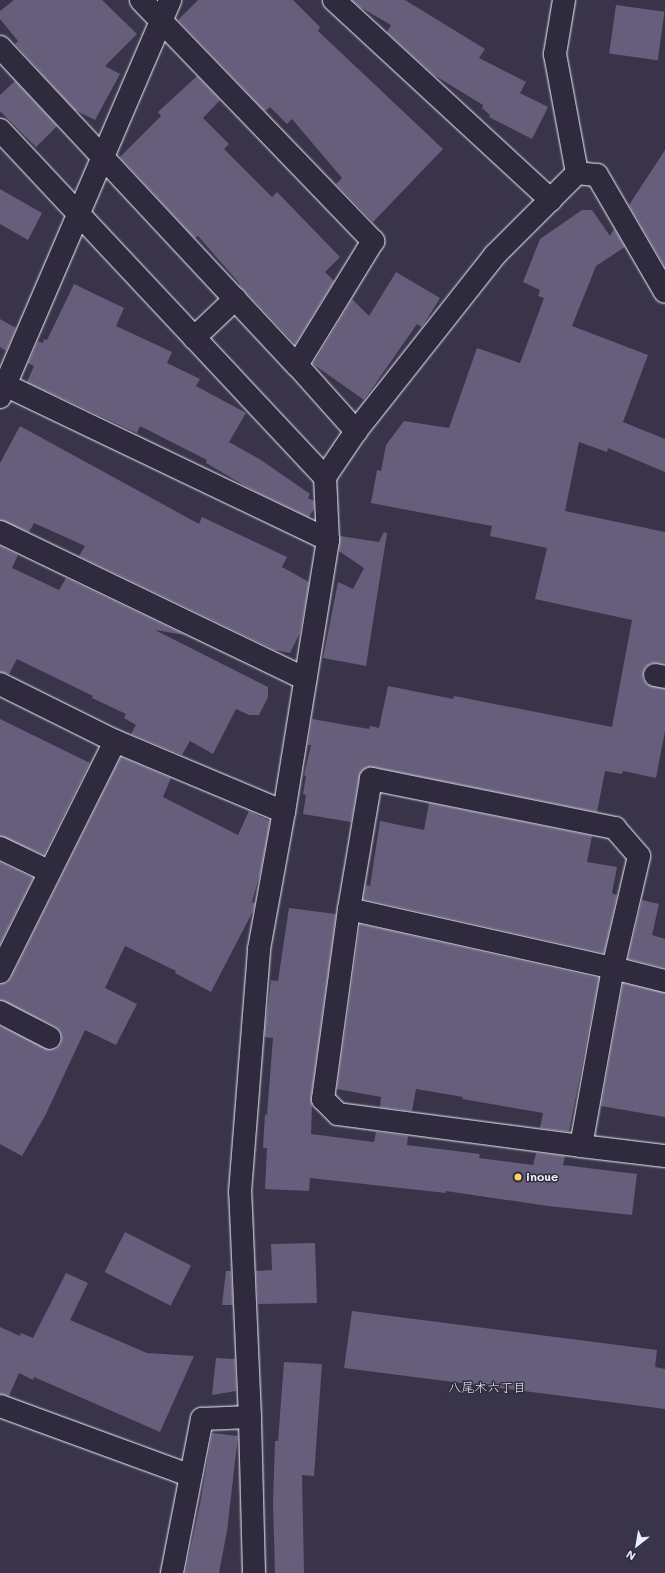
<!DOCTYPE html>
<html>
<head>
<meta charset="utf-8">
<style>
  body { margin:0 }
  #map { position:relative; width:665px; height:1573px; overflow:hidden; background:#3a344a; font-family:Mali,"Klee One",sans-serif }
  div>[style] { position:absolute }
  .building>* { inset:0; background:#675e7c; transform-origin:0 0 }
  .roads { filter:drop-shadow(0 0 1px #e8f1f8) drop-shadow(0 0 1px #e8f1f8) }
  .minor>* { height:22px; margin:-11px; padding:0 11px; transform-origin:11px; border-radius:11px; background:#2f2a3d }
  .dots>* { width:11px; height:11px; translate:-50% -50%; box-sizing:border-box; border:2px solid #2f2a3d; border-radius:50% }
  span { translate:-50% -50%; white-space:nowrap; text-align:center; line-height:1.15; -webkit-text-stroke:3px #2f2a3d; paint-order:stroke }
  .poi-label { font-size:12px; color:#e8f1f8; font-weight:700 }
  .left { translate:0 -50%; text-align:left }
  .neighbourhood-label { font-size:13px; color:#e8f1f8 }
  .north { position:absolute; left:617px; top:1525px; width:40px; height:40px; -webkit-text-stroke:3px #2f2a3d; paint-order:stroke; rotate:211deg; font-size:11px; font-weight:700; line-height:16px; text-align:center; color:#e8f1f8 }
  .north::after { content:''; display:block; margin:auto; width:14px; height:18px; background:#e8f1f8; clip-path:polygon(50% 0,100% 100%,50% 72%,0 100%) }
</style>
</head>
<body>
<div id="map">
  <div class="building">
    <div style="clip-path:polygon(14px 0,102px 0,137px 34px,105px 66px,120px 74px,95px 120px,75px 110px,15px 44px,18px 41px,0 19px,0 11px)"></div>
    <div style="clip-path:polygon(198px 0,293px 0,320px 27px,318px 31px,443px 149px,373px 222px,336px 184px,342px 178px,292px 119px,287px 124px,270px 107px,265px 111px,178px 20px)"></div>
    <div style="clip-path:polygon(352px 0,405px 0,485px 49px,479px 58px,526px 82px,520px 93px,548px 107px,532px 139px,489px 117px,490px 115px,482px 108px,483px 105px,434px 75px,387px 32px,391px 25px,360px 7px)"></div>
    <div style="left:616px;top:5px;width:49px;height:49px;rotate:8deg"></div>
    <div style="clip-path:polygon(197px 76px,220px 100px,203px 118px,229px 144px,224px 149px,272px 197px,277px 192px,340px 257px,325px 272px,334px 281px,295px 344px,239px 285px,240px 284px,198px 236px,195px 238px,120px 157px,161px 116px,158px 112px)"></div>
    <div style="clip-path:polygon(15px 81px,57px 126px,36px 147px,0 111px,0 95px)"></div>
    <div style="clip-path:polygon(665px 150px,665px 267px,629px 205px)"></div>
    <div style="clip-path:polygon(0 189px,42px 213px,28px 240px,0 224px)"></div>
    <div style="clip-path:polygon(582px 210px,592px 210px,610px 236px,614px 229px,625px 247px,596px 266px,572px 326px,648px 355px,623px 422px,665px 439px,665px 472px,608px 448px,607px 452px,579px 442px,565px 511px,665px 532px,665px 664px,651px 663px,645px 667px,643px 673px,643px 679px,647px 685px,665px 689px,665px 731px,656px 778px,623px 771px,622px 774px,605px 771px,597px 812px,373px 767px,367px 767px,362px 771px,359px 777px,351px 822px,303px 814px,306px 795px,303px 794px,306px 776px,304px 775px,311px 745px,308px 745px,312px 719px,369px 729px,370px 726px,379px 728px,388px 686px,453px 699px,454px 696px,612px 727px,632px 620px,535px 599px,547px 548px,490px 536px,492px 526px,371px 503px,377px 470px,381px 471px,386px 445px,404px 421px,449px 428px,477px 348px,520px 363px,544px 298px,538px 296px,540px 290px,523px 282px,540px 239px)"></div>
    <div style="clip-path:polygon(396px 272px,440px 298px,422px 327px,417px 324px,364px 400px,313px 364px,352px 299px,369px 316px)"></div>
    <div style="clip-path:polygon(74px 284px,124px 308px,116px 326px,172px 352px,167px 363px,200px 379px,196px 386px,246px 413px,229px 442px,261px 460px,310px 494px,308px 498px,314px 501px,314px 509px,309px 517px,249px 488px,206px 463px,207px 460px,140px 426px,137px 433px,27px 382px,34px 366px,28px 363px,38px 341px,43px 343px,44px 339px,47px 340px)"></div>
    <div style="clip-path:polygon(0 319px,16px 328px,6px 351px,0 347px)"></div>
    <div style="clip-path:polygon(20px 426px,199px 524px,202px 517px,287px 557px,282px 567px,309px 582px,300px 633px,290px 653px,275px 650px,79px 556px,85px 546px,34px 523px,29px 532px,0 520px,0 463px)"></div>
    <div style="clip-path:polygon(384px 532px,387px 533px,366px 666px,323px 658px,338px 582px,353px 589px,364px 568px,339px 551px,340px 536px,379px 542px)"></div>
    <div style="clip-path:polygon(0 546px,18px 555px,12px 568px,59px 590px,66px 578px,185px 635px,155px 630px,268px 687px,268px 697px,259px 715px,249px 715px,236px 709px,213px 754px,190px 741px,182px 755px,131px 734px,136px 725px,124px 718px,126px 714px,92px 698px,93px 696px,17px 659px,9px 674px,0 672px)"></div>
    <div style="clip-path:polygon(0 719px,90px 763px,44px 855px,0 836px)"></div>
    <div style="clip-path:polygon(121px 757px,171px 778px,163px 797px,238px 835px,249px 811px,270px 821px,261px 870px,252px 902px,255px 903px,253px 911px,211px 992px,175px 973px,176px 971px,125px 946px,105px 988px,137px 1004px,116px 1045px,85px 1030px,45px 1116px,22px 1156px,0 1144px,0 1026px,50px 1050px,56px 1049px,61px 1044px,62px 1037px,60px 1031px,56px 1027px,0 1000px,0 984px,7px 983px,11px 978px)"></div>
    <div style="clip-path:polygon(429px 803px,592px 836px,587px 862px,617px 867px,612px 893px,617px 895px,604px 953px,363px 899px,366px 885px,370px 886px,380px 821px,424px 830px)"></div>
    <div style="clip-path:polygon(0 862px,33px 878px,0 944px)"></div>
    <div style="clip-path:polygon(642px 900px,659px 904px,652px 935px,665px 939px,665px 968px,628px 959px)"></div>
    <div style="clip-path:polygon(289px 908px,336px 914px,311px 1097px,312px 1105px,311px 1134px,374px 1142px,376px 1132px,408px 1136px,407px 1145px,480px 1154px,479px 1158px,533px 1165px,536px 1153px,565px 1156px,563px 1165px,637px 1174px,632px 1215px,548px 1206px,446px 1191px,446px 1193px,310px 1178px,309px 1191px,265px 1189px,267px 1148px,263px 1148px,265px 1114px,267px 1115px,273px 1038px,265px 1037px,265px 1028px,271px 980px,278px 981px)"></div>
    <div style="clip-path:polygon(360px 924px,599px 978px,569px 1132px,540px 1128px,543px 1113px,462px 1099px,463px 1097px,416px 1089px,412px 1111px,380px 1107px,381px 1097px,337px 1089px)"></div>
    <div style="clip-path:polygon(623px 983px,665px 993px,665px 1117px,601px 1106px)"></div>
    <div style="left:125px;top:1232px;width:74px;height:45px;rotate:27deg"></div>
    <div style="clip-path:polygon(315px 1243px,317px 1303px,258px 1304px,256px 1271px,272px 1270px,271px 1244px)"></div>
    <div style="clip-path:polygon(226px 1271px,231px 1271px,233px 1305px,222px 1305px)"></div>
    <div style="clip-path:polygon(66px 1273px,88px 1283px,70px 1320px,147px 1353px,194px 1356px,160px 1432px,34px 1377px,33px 1380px,19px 1373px,9px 1396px,0 1394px,0 1327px,20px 1336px,21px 1333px,33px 1338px)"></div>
    <div style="clip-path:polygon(352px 1311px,657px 1350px,655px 1367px,665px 1369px,665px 1409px,344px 1368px)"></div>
    <div style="clip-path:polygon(216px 1358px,235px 1359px,236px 1391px,212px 1395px)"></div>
    <div style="clip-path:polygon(284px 1362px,322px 1364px,314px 1476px,302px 1475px,304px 1573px,275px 1573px,273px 1503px,275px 1441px,278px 1441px)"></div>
    <div style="clip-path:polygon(212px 1433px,238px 1436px,227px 1531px,219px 1573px,185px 1573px,200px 1504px)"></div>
  </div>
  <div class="roads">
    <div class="minor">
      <div style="left:141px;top:0;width:335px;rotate:46.1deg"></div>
      <div style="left:373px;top:241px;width:145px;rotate:121.5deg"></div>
      <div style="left:334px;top:0;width:295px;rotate:42.7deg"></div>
      <div style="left:564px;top:0;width:55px;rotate:99.5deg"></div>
      <div style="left:555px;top:54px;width:121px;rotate:79.5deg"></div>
      <div style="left:0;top:47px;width:435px;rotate:47deg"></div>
      <div style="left:297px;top:365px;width:89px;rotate:48.2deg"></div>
      <div style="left:0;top:130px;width:475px;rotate:46.9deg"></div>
      <div style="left:577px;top:173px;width:20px;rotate:6deg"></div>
      <div style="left:597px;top:175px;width:135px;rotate:59.8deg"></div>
      <div style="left:194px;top:338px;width:57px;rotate:-43.6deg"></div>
      <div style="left:5px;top:385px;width:358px;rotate:25.6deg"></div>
      <div style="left:0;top:397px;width:432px;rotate:-66.8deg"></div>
      <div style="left:0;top:532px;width:339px;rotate:25.7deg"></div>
      <div style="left:655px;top:675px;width:10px;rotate:11deg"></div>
      <div style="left:0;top:684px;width:128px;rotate:26.4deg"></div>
      <div style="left:115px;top:741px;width:183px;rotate:22.8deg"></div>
      <div style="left:0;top:848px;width:55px;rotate:25.6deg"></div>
      <div style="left:349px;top:909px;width:192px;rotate:97.8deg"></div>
      <div style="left:323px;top:1099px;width:21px;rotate:45deg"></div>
      <div style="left:338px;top:1114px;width:245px;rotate:7.5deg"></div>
      <div style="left:581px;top:1146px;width:181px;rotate:-79.8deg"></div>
      <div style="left:613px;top:968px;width:115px;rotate:-76.9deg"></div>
      <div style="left:639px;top:856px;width:37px;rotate:-131deg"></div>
      <div style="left:615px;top:828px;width:249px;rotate:-168.6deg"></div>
      <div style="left:371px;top:779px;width:132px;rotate:99.6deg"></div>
      <div style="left:349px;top:909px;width:271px;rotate:12.6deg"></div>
      <div style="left:613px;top:968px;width:54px;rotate:14deg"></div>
      <div style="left:0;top:972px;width:258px;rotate:-63.5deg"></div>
      <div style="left:0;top:1012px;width:56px;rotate:27.5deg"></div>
      <div style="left:581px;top:1146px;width:85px;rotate:6.8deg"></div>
      <div style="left:0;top:1406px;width:203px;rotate:20.1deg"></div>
      <div style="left:172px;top:1573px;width:157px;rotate:-79deg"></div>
      <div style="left:202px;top:1419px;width:48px;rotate:-2.4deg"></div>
      <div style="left:254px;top:1573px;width:156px;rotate:-91.5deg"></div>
      <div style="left:250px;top:1417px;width:225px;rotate:-92.5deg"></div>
      <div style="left:240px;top:1192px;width:244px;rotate:-85.5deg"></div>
      <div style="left:259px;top:949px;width:139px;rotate:-79.7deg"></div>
      <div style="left:284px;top:812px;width:276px;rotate:-80.8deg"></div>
      <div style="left:328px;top:540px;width:63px;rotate:-92.7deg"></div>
      <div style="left:325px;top:477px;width:55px;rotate:-56deg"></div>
      <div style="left:356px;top:431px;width:224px;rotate:-51.7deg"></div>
      <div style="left:495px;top:255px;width:116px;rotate:-45deg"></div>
    </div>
  </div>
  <div class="dots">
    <div style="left:518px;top:1177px;background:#ffd166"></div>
  </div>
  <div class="poi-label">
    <span class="left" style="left:526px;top:1177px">inoue</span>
  </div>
  <div class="neighbourhood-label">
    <span style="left:487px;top:1387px">八尾木六丁目</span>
  </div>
  <div class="north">N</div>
</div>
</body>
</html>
